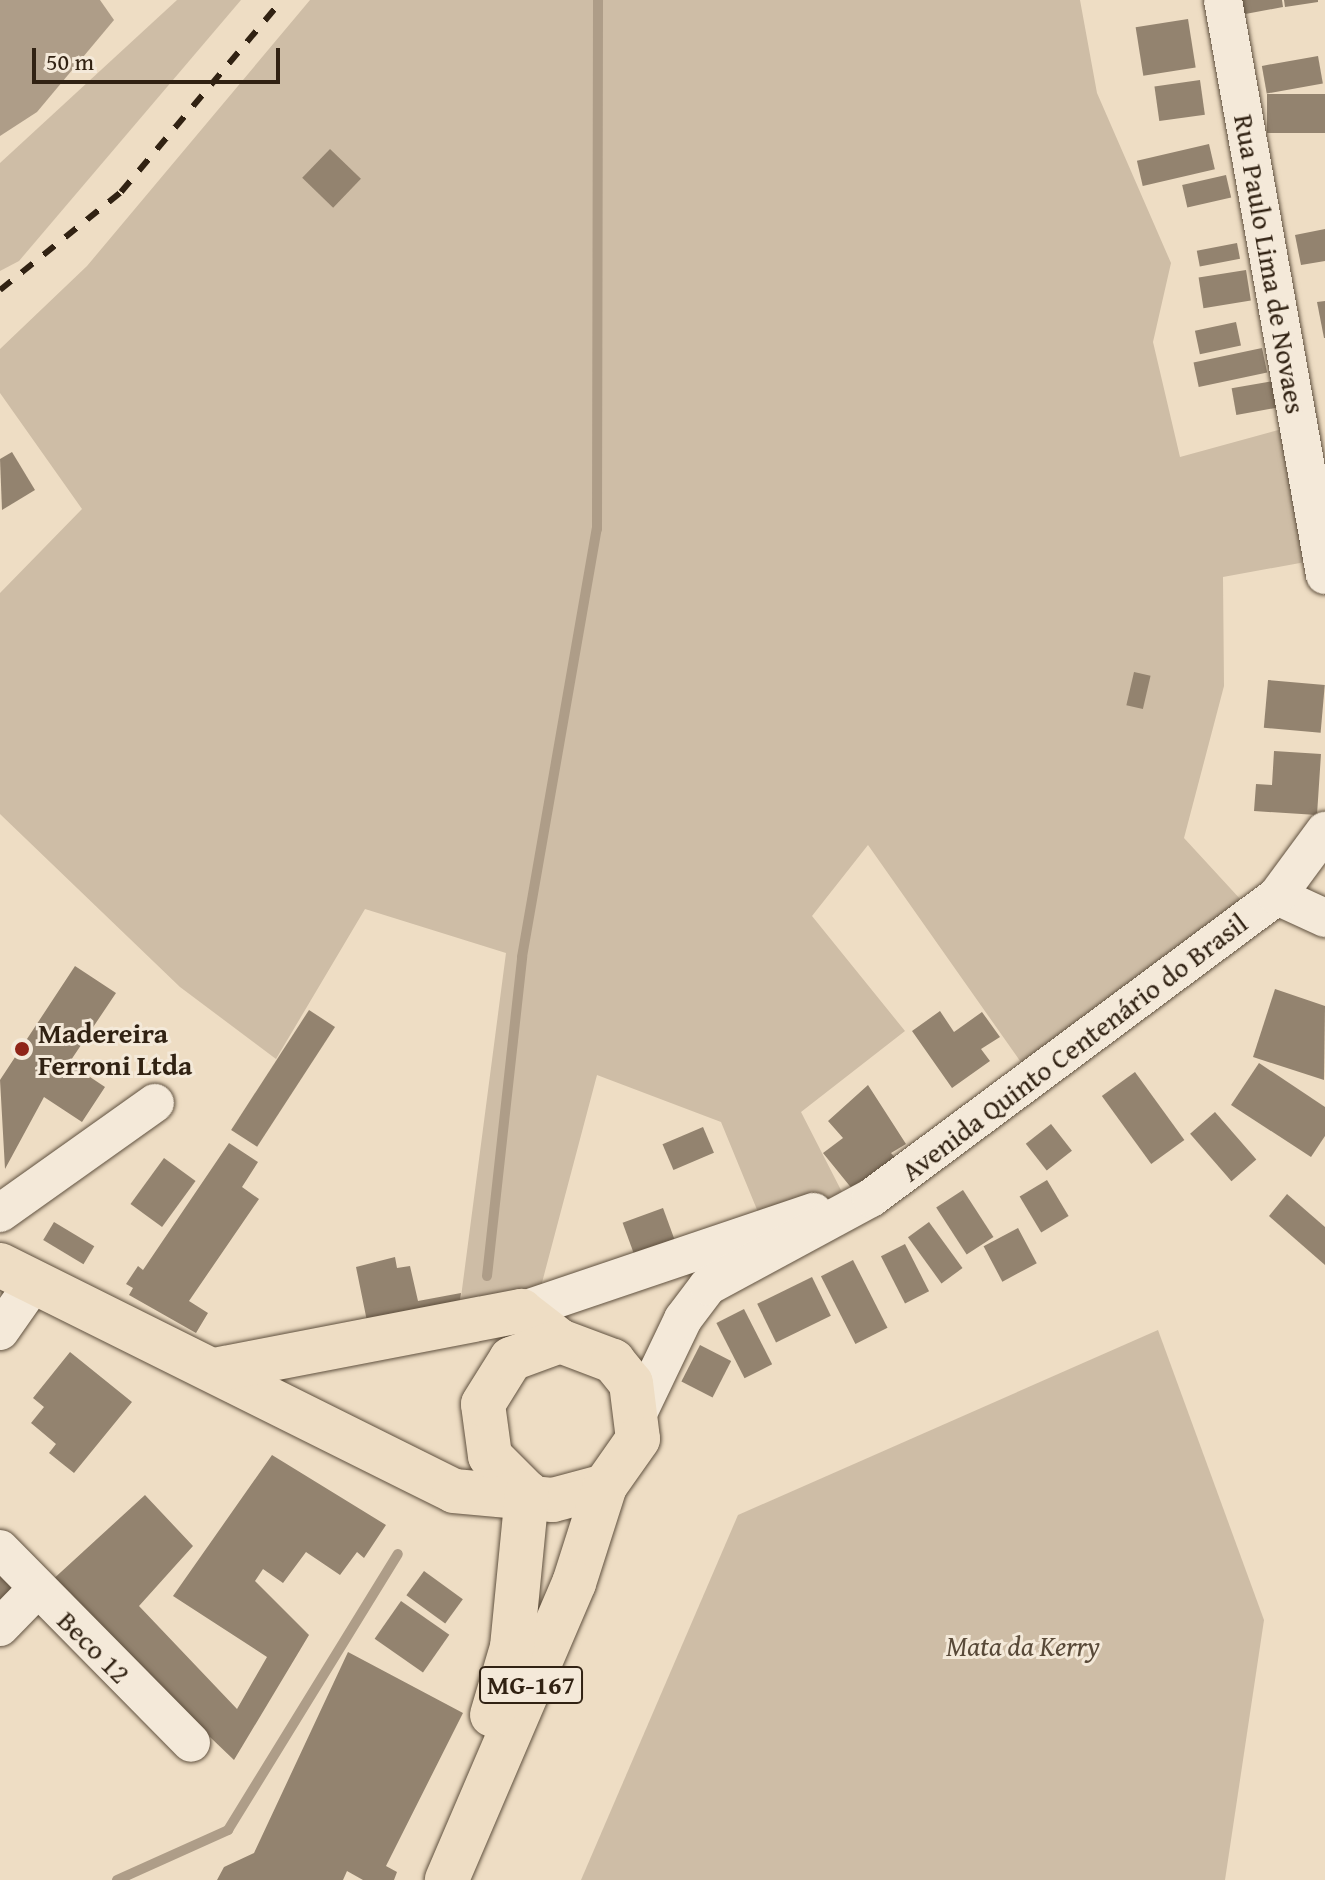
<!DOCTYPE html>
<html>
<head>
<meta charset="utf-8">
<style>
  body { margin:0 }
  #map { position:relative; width:1325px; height:1880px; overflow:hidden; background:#eeddc4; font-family:"Gentium Book Plus",serif }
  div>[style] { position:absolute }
  .green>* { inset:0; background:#cebda6 }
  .water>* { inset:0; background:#ae9d88 }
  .stream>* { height:10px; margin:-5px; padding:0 5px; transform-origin:5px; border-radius:5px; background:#ae9d88 }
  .building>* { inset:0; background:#93836f; transform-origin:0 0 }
  .roads { filter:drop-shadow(0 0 2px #60513f) drop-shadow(0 0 2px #60513f) }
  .minor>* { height:38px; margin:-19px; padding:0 19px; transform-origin:19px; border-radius:19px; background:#f4e9d9 }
  .major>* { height:44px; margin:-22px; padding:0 22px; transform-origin:22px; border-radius:22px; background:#eeddc4 }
  .rail>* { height:6px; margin-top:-3px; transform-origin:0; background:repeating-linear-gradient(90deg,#312213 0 14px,transparent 0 28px) }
  .dots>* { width:22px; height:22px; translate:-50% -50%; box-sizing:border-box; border:4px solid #f4e9d9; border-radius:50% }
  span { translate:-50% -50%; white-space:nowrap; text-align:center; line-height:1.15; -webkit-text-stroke:6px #f4e9d9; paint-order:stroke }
  .shield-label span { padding:2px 6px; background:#f4e9d9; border:2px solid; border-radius:6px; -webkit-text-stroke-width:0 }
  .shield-label { font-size:26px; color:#312213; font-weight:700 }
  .street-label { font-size:28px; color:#312213 }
  .poi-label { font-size:28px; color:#312213; font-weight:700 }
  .left { translate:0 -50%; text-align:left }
  .park-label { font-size:28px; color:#584938; font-style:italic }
  .scale { position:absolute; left:32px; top:48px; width:248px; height:36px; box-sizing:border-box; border:4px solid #312213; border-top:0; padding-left:10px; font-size:24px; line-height:28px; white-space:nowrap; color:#312213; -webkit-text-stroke:6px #f4e9d9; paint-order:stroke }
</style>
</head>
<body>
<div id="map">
  <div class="green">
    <div style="clip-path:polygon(177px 0,241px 0,19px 261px,0 271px,0 163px)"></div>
    <div style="clip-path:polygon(310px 0,1080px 0,1097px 93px,1171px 263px,1153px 342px,1180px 457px,1282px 429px,1311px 561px,1223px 577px,1224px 686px,1184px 838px,1242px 901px,1025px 1068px,868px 845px,812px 916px,905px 1031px,801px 1112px,843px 1194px,760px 1217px,721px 1122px,597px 1075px,539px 1294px,458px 1320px,506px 953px,365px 909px,276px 1059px,180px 987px,0 814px,0 593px,82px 509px,0 393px,0 349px,87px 266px)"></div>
    <div style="clip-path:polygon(1158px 1330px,1264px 1620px,1225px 1880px,581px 1880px,738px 1515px)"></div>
  </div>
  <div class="water">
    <div style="clip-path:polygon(0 0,100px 0,114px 20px,37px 112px,0 136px)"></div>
  </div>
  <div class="stream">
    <div style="left:487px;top:1276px;width:321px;rotate:-83.7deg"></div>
    <div style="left:522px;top:957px;width:435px;rotate:-80.1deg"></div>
    <div style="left:597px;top:529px;width:529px;rotate:-89.89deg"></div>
    <div style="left:117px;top:1880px;width:122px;rotate:-24.2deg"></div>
    <div style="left:228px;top:1830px;width:324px;rotate:-58.4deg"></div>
  </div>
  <div class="building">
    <div style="clip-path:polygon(1238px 0,1282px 0,1283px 7px,1240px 15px)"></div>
    <div style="clip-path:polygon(1284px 0,1318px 0,1318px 2px,1285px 7px)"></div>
    <div style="left:1188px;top:19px;width:49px;height:53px;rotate:81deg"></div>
    <div style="left:1318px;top:56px;width:28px;height:57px;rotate:80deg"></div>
    <div style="left:1200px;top:80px;width:35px;height:46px;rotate:82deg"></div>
    <div style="left:1325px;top:94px;width:39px;height:58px;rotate:90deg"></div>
    <div style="left:1209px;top:144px;width:26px;height:74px;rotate:77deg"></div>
    <div style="left:330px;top:149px;width:43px;height:40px;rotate:44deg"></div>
    <div style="left:1226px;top:175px;width:23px;height:45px;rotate:77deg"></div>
    <div style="clip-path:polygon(1325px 229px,1325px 261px,1301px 265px,1295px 235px)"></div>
    <div style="left:1237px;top:243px;width:16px;height:41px;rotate:79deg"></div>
    <div style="left:1246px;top:270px;width:31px;height:48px;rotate:81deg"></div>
    <div style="clip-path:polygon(1325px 301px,1325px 338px,1324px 338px,1317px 302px)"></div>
    <div style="left:1236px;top:322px;width:24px;height:42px;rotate:78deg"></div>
    <div style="left:1262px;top:348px;width:25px;height:70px;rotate:78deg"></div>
    <div style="left:1273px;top:381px;width:27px;height:42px;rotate:80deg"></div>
    <div style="clip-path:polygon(12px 452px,35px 490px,2px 510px,0 459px)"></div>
    <div style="left:1134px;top:672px;width:17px;height:34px;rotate:13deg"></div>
    <div style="left:1268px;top:680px;width:57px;height:48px;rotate:5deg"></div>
    <div style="clip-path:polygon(1274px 751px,1321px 754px,1317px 815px,1254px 811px,1256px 784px,1272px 785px)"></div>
    <div style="clip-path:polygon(75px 966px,116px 993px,69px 1063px,105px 1087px,82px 1122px,44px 1097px,5px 1169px,0 1080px)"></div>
    <div style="clip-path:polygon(1275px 989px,1325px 1006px,1324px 1080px,1253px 1057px)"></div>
    <div style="left:309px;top:1010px;width:31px;height:143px;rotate:33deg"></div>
    <div style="clip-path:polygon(940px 1011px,954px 1032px,982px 1012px,1000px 1037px,981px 1049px,990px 1061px,952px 1088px,912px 1031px)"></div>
    <div style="clip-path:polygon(1259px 1063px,1325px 1107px,1325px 1136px,1311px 1157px,1231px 1105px)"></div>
    <div style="left:1135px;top:1072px;width:84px;height:41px;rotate:54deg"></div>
    <div style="clip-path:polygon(868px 1085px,906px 1144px,891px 1153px,900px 1163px,853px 1190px,823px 1153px,843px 1138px,828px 1121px)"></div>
    <div style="left:1215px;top:1112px;width:63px;height:33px;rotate:49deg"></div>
    <div style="left:1051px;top:1124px;width:34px;height:32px;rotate:52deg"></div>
    <div style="left:703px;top:1127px;width:28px;height:44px;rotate:67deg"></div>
    <div style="clip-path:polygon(229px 1143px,258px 1162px,242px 1187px,259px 1199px,189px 1301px,208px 1313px,196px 1333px,129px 1295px,133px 1288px,126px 1284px,138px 1266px,143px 1270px)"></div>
    <div style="left:164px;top:1158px;width:39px;height:57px;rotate:36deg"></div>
    <div style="left:1047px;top:1180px;width:42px;height:32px;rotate:59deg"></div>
    <div style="left:963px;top:1190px;width:56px;height:32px;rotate:57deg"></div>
    <div style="clip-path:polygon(1287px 1194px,1325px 1227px,1325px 1265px,1269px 1216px)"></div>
    <div style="left:663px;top:1208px;width:44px;height:43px;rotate:70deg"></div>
    <div style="left:54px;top:1222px;width:47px;height:21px;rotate:31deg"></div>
    <div style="left:929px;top:1222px;width:57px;height:26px;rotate:54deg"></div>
    <div style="left:1018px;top:1228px;width:40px;height:39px;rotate:62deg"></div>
    <div style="left:905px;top:1244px;width:53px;height:27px;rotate:63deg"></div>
    <div style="clip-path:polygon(395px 1257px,397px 1268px,410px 1266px,418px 1301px,461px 1293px,458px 1320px,370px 1336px,356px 1267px)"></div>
    <div style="left:853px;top:1260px;width:76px;height:36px;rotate:63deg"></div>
    <div style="left:812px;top:1277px;width:43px;height:61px;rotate:64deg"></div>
    <div style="left:744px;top:1309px;width:62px;height:31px;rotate:63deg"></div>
    <div style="left:700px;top:1345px;width:35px;height:41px;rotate:27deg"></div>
    <div style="clip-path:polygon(70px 1352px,132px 1402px,74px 1473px,49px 1453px,56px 1444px,31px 1423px,44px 1407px,33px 1398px)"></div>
    <div style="clip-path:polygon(272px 1455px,386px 1525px,364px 1558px,357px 1552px,340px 1575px,306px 1552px,283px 1583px,263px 1569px,255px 1581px,309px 1635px,234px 1760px,49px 1583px,145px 1495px,193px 1546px,139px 1606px,237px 1709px,267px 1657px,173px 1596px)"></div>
    <div style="clip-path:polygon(0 1563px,21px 1582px,0 1616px)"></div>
    <div style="left:424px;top:1571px;width:48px;height:30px;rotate:36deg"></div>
    <div style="left:401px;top:1601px;width:59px;height:46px;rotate:35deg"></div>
    <div style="clip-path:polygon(348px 1652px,463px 1713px,386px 1866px,397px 1872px,394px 1880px,363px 1880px,347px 1871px,343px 1880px,217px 1880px,224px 1867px,254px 1853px)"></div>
  </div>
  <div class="roads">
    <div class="minor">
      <div style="left:1223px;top:0;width:584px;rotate:79.94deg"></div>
      <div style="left:1277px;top:896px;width:53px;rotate:24.6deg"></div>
      <div style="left:0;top:1213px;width:190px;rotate:-35.4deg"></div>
      <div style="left:521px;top:1311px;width:309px;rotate:-18.7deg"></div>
      <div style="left:0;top:1331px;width:61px;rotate:-55deg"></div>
      <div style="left:639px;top:1411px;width:102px;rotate:-64.4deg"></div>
      <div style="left:683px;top:1319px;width:41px;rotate:-52.9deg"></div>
      <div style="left:708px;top:1286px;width:185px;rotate:-28.4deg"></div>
      <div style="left:871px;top:1198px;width:506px;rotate:-36.64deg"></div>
      <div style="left:1277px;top:896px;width:81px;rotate:-53.6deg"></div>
      <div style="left:0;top:1549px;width:272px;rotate:45.4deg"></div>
      <div style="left:0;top:1627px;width:52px;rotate:-45.8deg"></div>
    </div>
    <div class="major">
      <div style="left:0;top:1265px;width:507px;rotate:26.46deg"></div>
      <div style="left:454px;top:1491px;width:99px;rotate:5.2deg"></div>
      <div style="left:553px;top:1500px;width:54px;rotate:-15.1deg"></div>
      <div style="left:219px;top:1369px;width:308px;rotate:-10.9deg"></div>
      <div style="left:521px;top:1311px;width:49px;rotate:37.6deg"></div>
      <div style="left:560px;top:1341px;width:57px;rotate:20.7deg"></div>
      <div style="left:613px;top:1361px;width:28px;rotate:51deg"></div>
      <div style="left:631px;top:1383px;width:56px;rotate:82.9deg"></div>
      <div style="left:638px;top:1439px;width:57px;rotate:125.1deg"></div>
      <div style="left:605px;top:1486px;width:102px;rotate:107.7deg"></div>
      <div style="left:574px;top:1583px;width:323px;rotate:113.2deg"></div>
      <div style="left:527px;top:1493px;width:52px;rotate:-135deg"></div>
      <div style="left:490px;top:1456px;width:52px;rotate:-97.7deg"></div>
      <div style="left:483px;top:1404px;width:53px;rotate:-58.1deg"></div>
      <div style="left:511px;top:1359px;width:52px;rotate:-20.2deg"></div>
      <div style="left:492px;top:1715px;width:71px;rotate:-73.6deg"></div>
      <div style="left:512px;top:1647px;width:155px;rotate:-84.4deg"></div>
    </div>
  </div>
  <div class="rail">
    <div style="left:0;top:290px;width:156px;rotate:-39deg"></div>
    <div style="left:121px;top:192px;width:251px;rotate:-50deg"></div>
  </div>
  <div class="dots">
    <div style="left:22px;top:1049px;background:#8f2418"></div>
  </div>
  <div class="shield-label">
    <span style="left:531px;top:1685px">MG-167</span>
  </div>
  <div class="street-label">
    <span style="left:1270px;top:264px;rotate:80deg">Rua Paulo Lima de Novaes</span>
    <span style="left:1074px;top:1047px;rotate:-37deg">Avenida Quinto Centenário do Brasil</span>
    <span style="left:94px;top:1647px;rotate:45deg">Beco 12</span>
  </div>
  <div class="poi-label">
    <span class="left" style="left:38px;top:1049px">Madereira<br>Ferroni Ltda</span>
  </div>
  <div class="park-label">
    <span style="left:1023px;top:1646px">Mata da Kerry</span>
  </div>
  <div class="scale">50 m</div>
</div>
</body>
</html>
